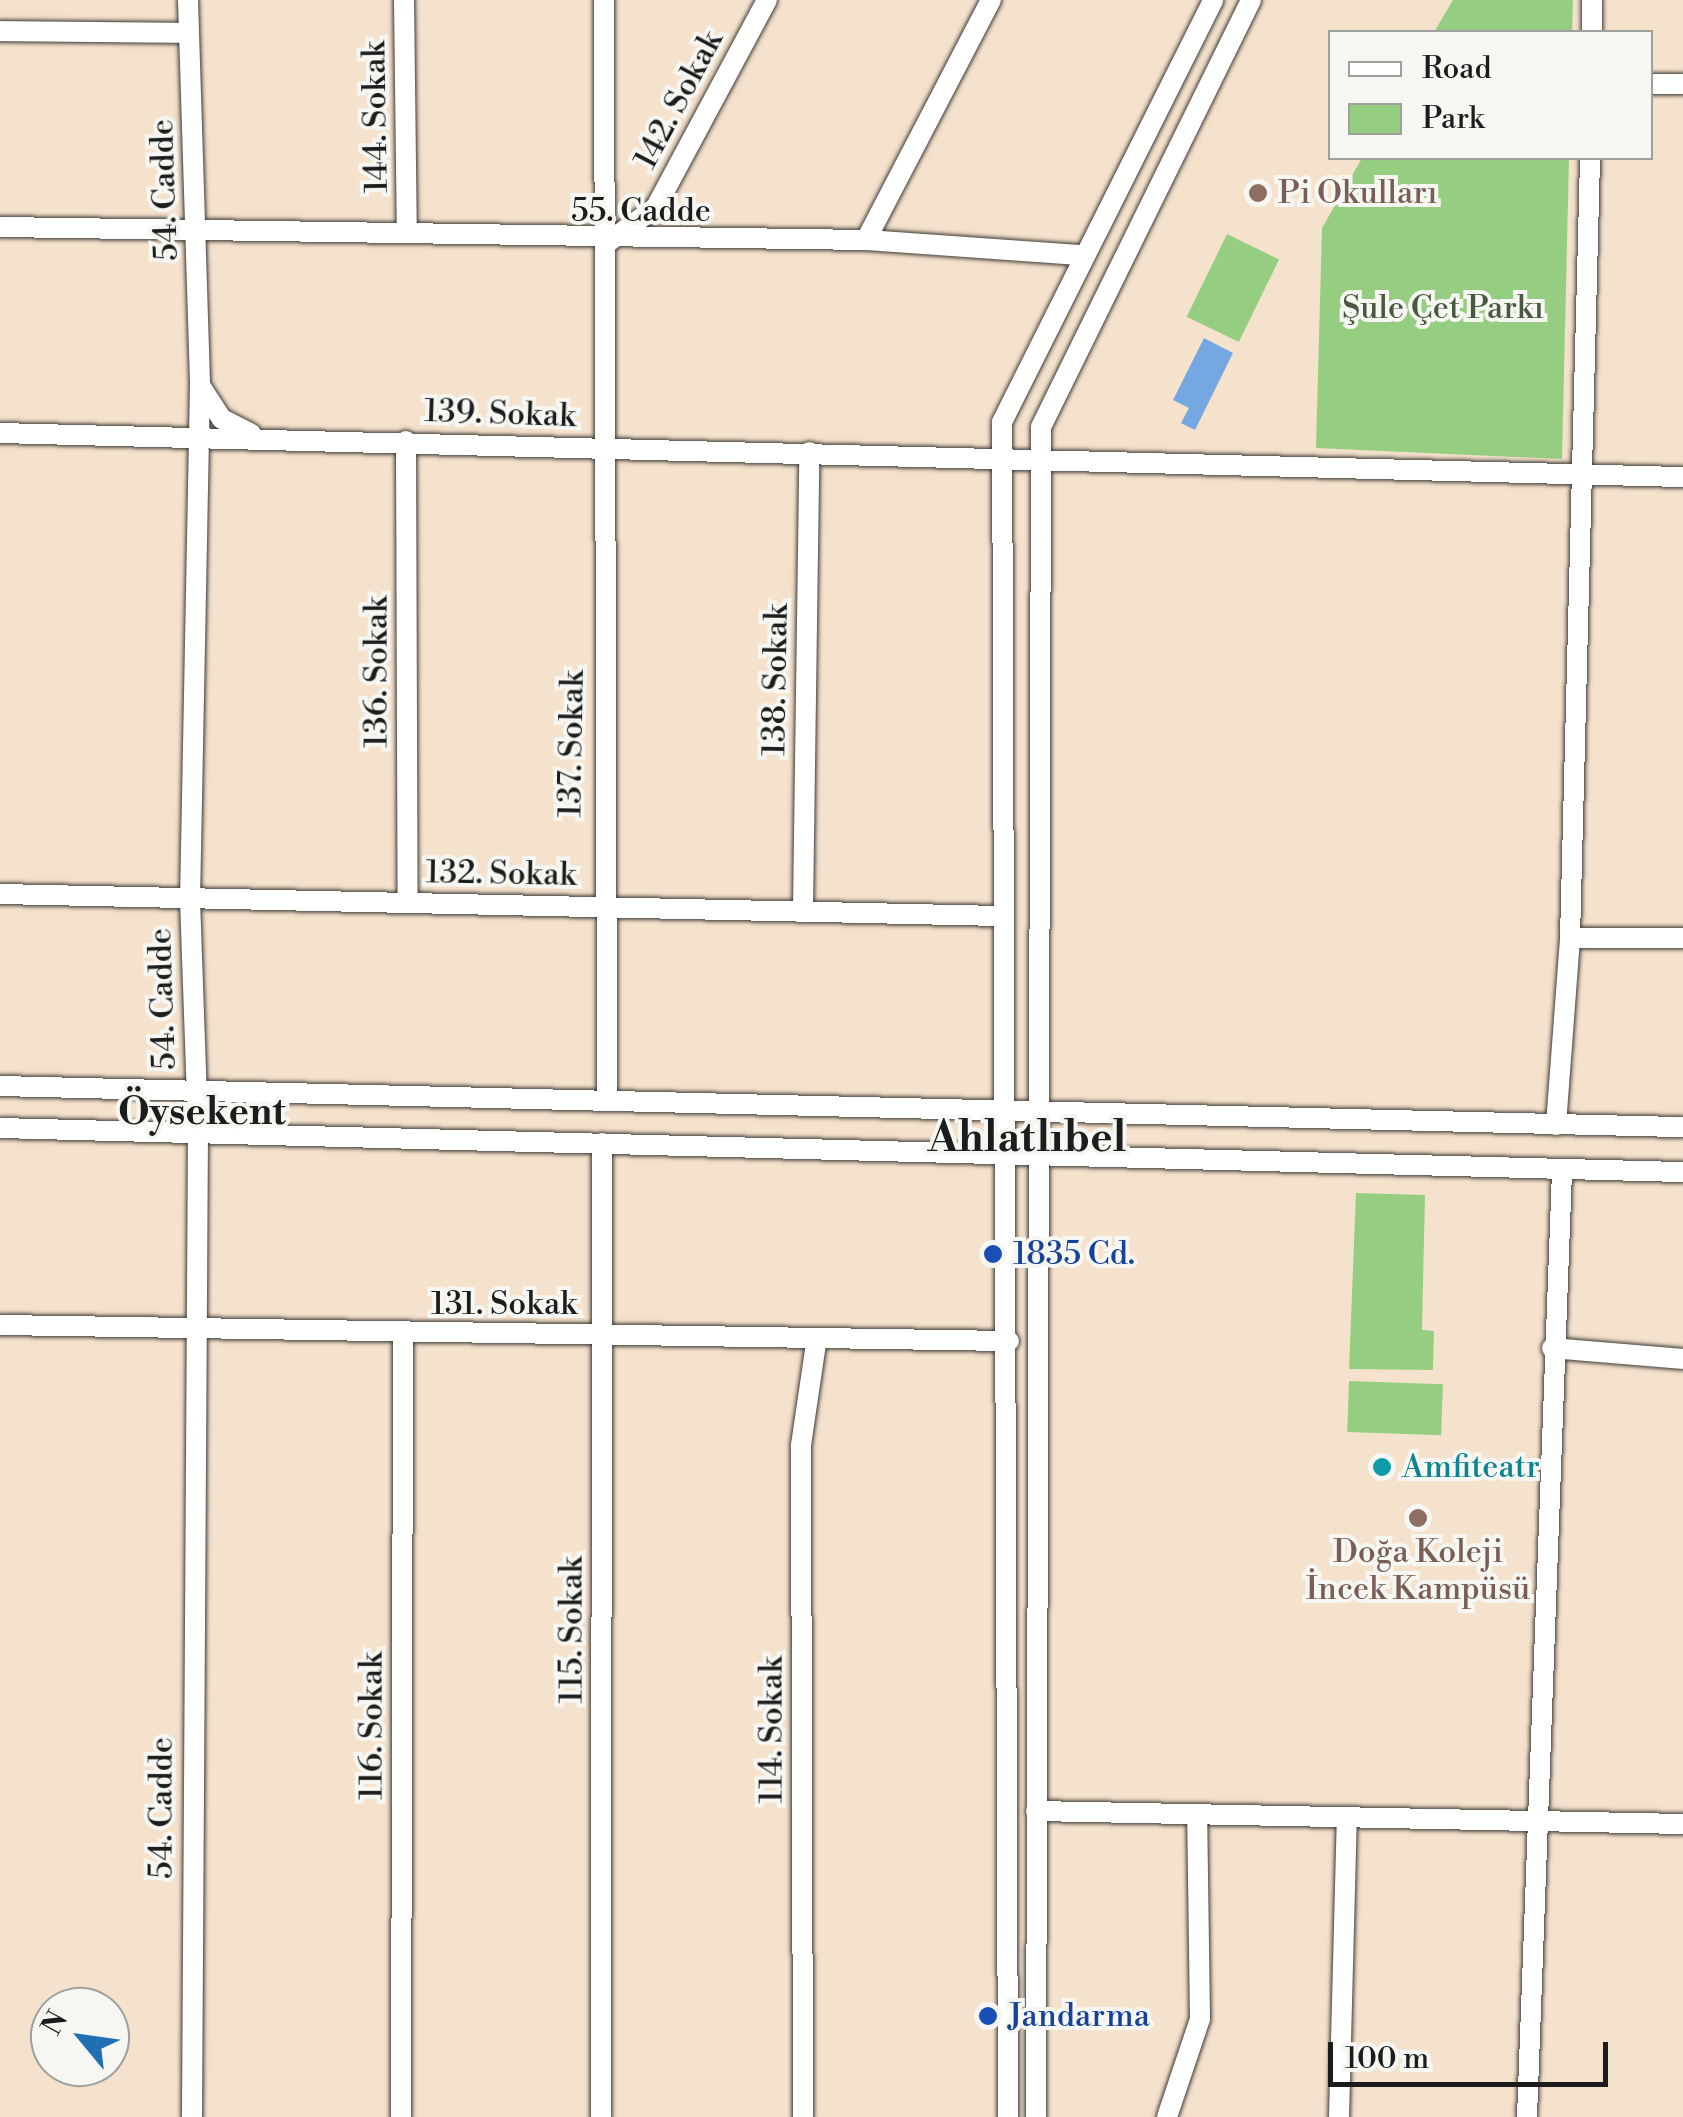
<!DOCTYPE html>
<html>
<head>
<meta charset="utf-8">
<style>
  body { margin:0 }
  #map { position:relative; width:1683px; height:2117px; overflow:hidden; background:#f5e2cc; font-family:"Libre Bodoni",serif }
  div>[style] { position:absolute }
  .green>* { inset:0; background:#96ce81; transform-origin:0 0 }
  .water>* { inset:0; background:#75a8e1 }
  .roads { filter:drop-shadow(0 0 2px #3d3a36) drop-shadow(0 0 2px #3d3a36) }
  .street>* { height:20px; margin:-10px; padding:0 10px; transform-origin:10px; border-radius:10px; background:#fff }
  .dots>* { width:28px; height:28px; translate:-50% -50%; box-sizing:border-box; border:5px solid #f6f6f2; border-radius:50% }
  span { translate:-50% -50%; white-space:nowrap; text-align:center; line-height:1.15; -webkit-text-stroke:8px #f6f6f2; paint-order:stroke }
  .street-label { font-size:32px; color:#1c1c1c }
  .education-label { font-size:32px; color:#785e54 }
  .left { translate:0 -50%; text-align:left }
  .park-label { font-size:32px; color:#475a3f }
  .transit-label { font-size:32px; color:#164399 }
  .culture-label { font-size:32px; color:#0d838f }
  .quarter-label { font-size:38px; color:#1c1c1c; font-weight:700 }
  .district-label { font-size:42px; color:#1c1c1c; font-weight:700 }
  .legend { position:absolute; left:1328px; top:30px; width:325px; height:130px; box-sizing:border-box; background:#f6f6f2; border:2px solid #9f9f9c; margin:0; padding:12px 18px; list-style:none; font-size:30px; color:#1c1c1c }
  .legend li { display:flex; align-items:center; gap:20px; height:50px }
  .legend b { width:50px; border:2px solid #9f9f9c }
  .north { position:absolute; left:30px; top:1987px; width:100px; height:100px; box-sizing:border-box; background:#f6f6f2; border:2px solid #9f9f9c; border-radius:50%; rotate:299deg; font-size:28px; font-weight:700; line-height:40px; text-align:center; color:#1c1c1c }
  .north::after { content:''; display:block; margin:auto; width:35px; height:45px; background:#1f6fb2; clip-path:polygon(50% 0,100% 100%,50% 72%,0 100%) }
  .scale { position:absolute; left:1328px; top:2042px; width:280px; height:45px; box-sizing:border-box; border:5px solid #1c1c1c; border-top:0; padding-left:12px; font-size:30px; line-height:35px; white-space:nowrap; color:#1c1c1c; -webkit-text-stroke:8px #f6f6f2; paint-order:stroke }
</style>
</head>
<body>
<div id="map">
  <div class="green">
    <div style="clip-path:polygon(1453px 0,1573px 0,1572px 32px,1434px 32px)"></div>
    <div style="clip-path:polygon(1362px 158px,1569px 158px,1562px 459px,1316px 448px,1322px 228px)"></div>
    <div style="left:1227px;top:234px;width:58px;height:92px;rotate:26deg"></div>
    <div style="clip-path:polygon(1356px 1193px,1425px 1195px,1422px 1330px,1434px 1331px,1433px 1370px,1349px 1369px)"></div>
    <div style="left:1349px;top:1381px;width:94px;height:51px;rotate:2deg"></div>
  </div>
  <div class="water">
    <div style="clip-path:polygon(1204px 338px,1233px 353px,1195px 430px,1181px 423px,1189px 408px,1173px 400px)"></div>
  </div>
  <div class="roads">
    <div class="street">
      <div style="left:188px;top:0;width:385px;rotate:88.2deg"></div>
      <div style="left:200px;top:385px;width:514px;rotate:91.11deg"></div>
      <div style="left:190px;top:899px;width:233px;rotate:88deg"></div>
      <div style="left:198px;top:1132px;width:985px;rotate:90.35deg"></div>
      <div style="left:404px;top:0;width:233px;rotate:89.3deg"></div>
      <div style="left:604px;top:0;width:1101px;rotate:89.84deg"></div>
      <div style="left:0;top:31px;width:188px;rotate:0.6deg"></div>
      <div style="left:1592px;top:32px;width:32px;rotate:-90deg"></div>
      <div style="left:1650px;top:84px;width:33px"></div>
      <div style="left:0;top:227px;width:866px;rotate:0.86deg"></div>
      <div style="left:866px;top:240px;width:218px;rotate:4deg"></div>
      <div style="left:866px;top:240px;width:271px;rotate:-62.5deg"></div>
      <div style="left:607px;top:243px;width:61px;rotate:-36.3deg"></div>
      <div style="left:656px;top:207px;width:235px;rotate:-61.8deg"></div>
      <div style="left:201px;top:387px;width:38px;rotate:57deg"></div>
      <div style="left:222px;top:419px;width:33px;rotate:27deg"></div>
      <div style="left:0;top:433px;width:1684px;rotate:1.5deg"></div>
      <div style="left:406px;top:441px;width:462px;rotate:89.8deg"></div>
      <div style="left:0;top:894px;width:1001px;rotate:1.26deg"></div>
      <div style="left:803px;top:909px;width:457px;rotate:-89.2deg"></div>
      <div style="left:1570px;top:938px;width:113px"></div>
      <div style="left:0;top:1086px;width:1683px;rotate:1.4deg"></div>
      <div style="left:1556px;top:1125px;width:188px;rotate:-85.7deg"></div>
      <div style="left:1570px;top:938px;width:780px;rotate:-88.53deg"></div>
      <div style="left:0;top:1128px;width:1684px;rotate:1.5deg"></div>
      <div style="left:0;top:1325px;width:1009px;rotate:0.91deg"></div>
      <div style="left:1552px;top:1348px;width:131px;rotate:4.8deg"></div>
      <div style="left:1036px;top:1811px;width:647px;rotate:1.15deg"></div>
      <div style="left:401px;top:2117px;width:783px;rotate:-89.85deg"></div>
      <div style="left:601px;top:2117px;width:974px;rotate:-89.94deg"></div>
      <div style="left:803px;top:2117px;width:672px;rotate:-90.17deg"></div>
      <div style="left:801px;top:1445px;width:103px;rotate:-81.6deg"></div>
      <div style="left:1008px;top:2117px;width:1695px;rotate:-90.2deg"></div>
      <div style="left:1002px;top:422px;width:472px;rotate:-63.4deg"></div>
      <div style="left:1036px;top:2117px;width:1690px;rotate:-89.83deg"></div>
      <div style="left:1041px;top:427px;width:476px;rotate:-63.8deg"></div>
      <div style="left:1167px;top:2117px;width:103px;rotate:-71.4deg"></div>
      <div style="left:1200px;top:2019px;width:205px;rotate:-90.8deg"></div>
      <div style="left:1339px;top:2117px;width:297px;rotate:-88.5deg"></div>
      <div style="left:1527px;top:2117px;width:948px;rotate:-87.88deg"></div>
    </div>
  </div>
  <div class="dots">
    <div style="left:1258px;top:193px;background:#8d6e63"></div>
    <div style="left:993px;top:1254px;background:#1a4fb4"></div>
    <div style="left:1382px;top:1467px;background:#0f9aa8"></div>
    <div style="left:1418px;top:1518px;background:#8d6e63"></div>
    <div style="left:988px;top:2016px;background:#1a4fb4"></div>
  </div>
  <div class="street-label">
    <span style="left:679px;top:100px;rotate:-62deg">142. Sokak</span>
    <span style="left:376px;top:117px;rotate:-91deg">144. Sokak</span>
    <span style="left:165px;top:190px;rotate:-92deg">54. Cadde</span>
    <span style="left:641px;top:211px">55. Cadde</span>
    <span style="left:500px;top:414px;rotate:2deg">139. Sokak</span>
    <span style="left:377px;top:672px;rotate:-90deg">136. Sokak</span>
    <span style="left:776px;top:680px;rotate:-89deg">138. Sokak</span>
    <span style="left:572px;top:744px;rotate:-89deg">137. Sokak</span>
    <span style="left:501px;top:874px;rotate:1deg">132. Sokak</span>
    <span style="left:163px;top:999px;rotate:-92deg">54. Cadde</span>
    <span style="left:504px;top:1304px">131. Sokak</span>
    <span style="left:572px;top:1630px;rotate:-90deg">115. Sokak</span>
    <span style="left:372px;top:1726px;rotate:-90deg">116. Sokak</span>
    <span style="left:772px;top:1730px;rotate:-90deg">114. Sokak</span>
    <span style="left:162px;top:1808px;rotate:-90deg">54. Cadde</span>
  </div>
  <div class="education-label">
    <span class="left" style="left:1278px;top:193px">Pi Okulları</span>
    <span style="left:1418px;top:1571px">Doğa Koleji<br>İncek Kampüsü</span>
  </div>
  <div class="park-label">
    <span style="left:1443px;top:308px">Şule Çet Parkı</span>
  </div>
  <div class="transit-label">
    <span class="left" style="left:1013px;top:1254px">1835 Cd.</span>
    <span class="left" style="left:1008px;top:2016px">Jandarma</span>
  </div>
  <div class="culture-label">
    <span class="left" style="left:1402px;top:1467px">Amfiteatr</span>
  </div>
  <div class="quarter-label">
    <span style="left:202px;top:1113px">Öysekent</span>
  </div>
  <div class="district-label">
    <span style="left:1027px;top:1139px">Ahlatlıbel</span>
  </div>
  <ul class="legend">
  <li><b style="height:12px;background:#fff"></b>Road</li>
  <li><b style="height:28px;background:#96ce81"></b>Park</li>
  </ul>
  <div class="north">N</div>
  <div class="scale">100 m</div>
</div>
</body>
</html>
